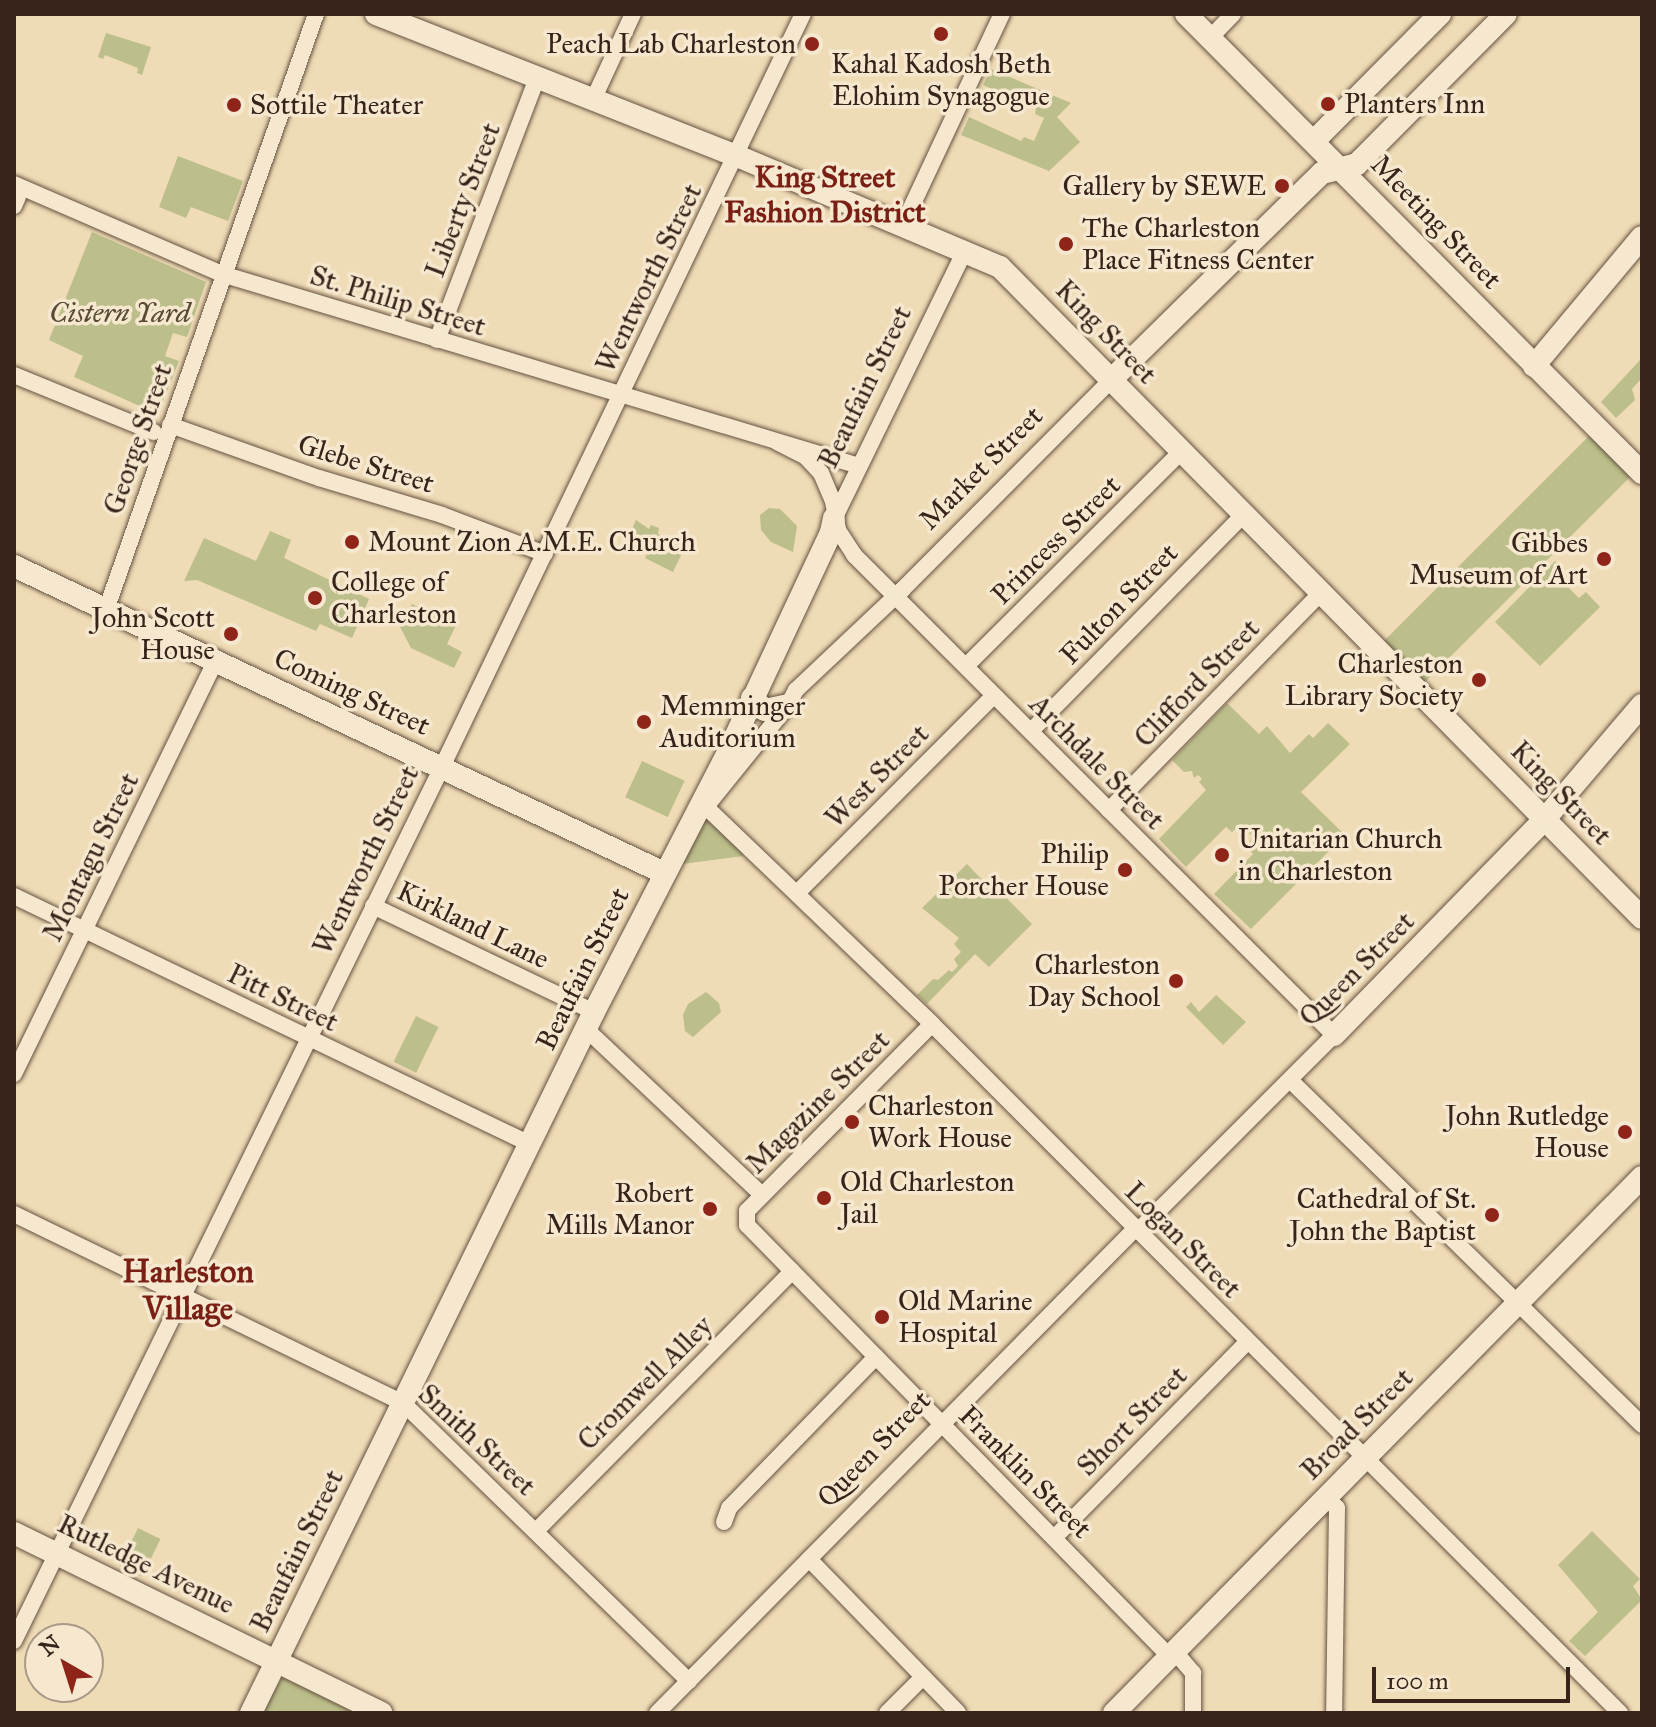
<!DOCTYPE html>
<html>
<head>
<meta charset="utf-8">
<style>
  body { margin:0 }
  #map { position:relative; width:1656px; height:1727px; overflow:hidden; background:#efdbb5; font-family:"IM FELL Great Primer",serif }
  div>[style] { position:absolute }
  .green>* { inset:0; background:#bcbf8b; transform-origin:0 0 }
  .roads { filter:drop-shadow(0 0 2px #665141) drop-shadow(0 0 2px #665141) }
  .street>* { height:16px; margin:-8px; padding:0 8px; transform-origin:8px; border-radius:8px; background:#f5e8cf }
  .secondary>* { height:22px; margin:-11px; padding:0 11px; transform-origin:11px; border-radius:11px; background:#f5e8cf }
  .dots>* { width:22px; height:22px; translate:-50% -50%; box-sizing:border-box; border:4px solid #f5e8cf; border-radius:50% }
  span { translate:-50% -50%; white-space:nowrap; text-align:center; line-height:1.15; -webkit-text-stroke:7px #f5e8cf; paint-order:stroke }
  .poi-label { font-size:28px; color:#38231a }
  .right { translate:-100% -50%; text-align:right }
  .left { translate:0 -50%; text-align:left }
  .street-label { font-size:28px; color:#38231a }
  .park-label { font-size:28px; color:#594a36; font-style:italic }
  .neighbourhood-label { font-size:30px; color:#7a1f14; font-weight:700 }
  .quarter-label { font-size:32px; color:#7a1f14; font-weight:700 }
  .frame { position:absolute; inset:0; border:16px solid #38231a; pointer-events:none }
  .north { position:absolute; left:24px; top:1623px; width:80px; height:80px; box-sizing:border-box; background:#f5e8cf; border:2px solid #a99987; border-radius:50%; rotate:321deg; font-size:22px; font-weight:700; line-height:32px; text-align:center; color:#38231a }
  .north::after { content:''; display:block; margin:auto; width:28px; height:36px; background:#8f2418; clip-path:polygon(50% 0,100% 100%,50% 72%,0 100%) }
  .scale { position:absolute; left:1372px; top:1667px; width:198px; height:36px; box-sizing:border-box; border:4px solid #38231a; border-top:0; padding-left:10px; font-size:24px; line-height:28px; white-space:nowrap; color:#38231a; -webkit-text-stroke:6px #f5e8cf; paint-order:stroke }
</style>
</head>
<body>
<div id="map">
  <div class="green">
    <div style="clip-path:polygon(106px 33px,151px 47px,142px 75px,137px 73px,138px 68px,105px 55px,103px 59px,98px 57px)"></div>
    <div style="clip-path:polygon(991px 69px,1071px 103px,1057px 117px,1080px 142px,1049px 171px,961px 135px,969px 117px,1021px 141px,1024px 137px,1034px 141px,1044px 118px,1035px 114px,1036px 109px,983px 85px)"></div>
    <div style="clip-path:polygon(178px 156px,243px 181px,228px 221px,191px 207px,186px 218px,159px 207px)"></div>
    <div style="clip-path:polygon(92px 232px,206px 282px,187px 337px,173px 333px,165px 356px,179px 361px,158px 414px,74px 377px,83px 356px,49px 340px)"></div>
    <div style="clip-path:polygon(1642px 358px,1642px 378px,1632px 389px,1635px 400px,1616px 418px,1601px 402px)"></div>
    <div style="left:1590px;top:435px;width:58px;height:296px;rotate:45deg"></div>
    <div style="clip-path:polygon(769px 508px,780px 509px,797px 526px,793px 552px,771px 542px,761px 530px,760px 515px)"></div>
    <div style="clip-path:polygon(636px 520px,649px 529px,651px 525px,659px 528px,658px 534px,685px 547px,673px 572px,645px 558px,650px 549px,628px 538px)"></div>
    <div style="clip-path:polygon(270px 531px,291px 540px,284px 558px,369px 599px,352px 638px,320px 624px,316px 631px,197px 580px,184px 581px,204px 538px,256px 561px)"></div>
    <div style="clip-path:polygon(1555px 561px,1574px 579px,1567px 586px,1579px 598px,1586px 592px,1600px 607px,1540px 666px,1495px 622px)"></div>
    <div style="clip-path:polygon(412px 604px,456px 625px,447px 644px,462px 652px,454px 668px,411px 648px,399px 625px)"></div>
    <div style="clip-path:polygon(1227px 703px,1259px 734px,1267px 726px,1290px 753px,1309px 734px,1313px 738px,1328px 723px,1350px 744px,1301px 792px,1345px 835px,1251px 929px,1214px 894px,1253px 854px,1244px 845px,1249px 845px,1252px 836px,1241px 824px,1232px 832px,1226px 827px,1186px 867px,1159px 839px,1206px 790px,1199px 782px,1202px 779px,1198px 775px,1194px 778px,1192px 771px,1184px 772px,1172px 760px)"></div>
    <div style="left:642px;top:761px;width:47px;height:40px;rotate:25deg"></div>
    <div style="clip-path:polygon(705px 818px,743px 853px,743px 856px,682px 864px)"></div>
    <div style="clip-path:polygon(967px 864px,987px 885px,991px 882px,1032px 924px,989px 967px,975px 954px,927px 1004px,917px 995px,933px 979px,938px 980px,949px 970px,952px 972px,958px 966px,954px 959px,961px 952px,954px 944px,959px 938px,922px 908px)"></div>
    <div style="clip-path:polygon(706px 992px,719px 1003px,721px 1012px,693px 1037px,685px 1031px,683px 1015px,688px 1004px)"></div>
    <div style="clip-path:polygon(1216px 995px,1246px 1022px,1223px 1045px,1186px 1007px,1191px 1002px,1199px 1012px)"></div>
    <div style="left:416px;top:1016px;width:25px;height:51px;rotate:26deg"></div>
    <div style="left:138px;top:1528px;width:25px;height:42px;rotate:26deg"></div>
    <div style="clip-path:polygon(1592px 1531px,1640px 1579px,1633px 1586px,1642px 1600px,1585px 1656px,1569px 1641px,1598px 1612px,1558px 1565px)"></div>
    <div style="clip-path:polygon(282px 1677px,287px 1677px,361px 1713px,262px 1713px)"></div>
  </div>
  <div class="roads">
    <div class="street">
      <div style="left:1210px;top:38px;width:33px;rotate:-46deg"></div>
      <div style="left:593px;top:100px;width:95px;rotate:-65.1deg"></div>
      <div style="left:14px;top:184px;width:227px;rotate:23.4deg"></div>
      <div style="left:222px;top:274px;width:665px;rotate:16.77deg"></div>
      <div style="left:14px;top:206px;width:10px;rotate:-66deg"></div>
      <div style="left:903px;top:225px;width:233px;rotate:-64.9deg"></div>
      <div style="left:437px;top:340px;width:280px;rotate:-69.1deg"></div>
      <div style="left:14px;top:375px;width:151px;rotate:22.2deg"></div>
      <div style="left:170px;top:425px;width:158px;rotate:19.6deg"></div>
      <div style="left:319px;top:478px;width:128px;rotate:16.7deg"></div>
      <div style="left:442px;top:515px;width:110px;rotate:20.7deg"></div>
      <div style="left:777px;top:442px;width:31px;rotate:27deg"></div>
      <div style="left:805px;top:456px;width:23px;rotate:47deg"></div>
      <div style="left:821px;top:473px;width:30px;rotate:67deg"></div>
      <div style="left:833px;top:501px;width:29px;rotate:80deg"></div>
      <div style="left:838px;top:530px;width:30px;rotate:57deg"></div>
      <div style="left:854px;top:555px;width:679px;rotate:45deg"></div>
      <div style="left:1334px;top:1035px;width:277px;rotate:135deg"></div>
      <div style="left:835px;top:517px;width:296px;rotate:-64deg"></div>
      <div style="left:106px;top:610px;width:632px;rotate:-70.59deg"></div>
      <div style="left:966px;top:666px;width:305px;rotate:-44.9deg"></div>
      <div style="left:1031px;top:731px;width:304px;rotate:-45.5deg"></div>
      <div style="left:709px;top:803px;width:126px;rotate:-51.1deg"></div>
      <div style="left:788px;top:705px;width:17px;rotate:-62deg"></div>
      <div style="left:796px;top:690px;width:146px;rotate:-43.3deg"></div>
      <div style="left:902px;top:590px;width:296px;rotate:-45.1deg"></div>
      <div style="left:706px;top:807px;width:313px;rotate:43.8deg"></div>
      <div style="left:932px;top:1024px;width:974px;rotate:45.04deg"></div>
      <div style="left:1109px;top:810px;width:305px;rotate:-45.7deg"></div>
      <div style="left:797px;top:893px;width:279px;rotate:-45.1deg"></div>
      <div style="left:14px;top:896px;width:573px;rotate:25.67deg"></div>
      <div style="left:373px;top:906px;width:245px;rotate:25.6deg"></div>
      <div style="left:932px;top:1024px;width:263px;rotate:134.7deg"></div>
      <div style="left:747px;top:1211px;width:14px;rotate:90deg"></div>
      <div style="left:747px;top:1225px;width:605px;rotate:45.6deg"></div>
      <div style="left:586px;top:1029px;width:242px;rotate:43.3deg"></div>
      <div style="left:14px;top:1074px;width:458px;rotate:-64deg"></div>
      <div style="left:1290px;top:1080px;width:493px;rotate:44.4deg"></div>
      <div style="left:14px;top:1214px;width:432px;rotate:25.9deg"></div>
      <div style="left:403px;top:1403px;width:399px;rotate:44.2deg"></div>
      <div style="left:1326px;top:1498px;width:15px;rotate:42deg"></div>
      <div style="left:1337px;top:1508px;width:205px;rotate:90.8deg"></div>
      <div style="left:724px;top:1522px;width:15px;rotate:-70deg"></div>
      <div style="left:729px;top:1508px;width:211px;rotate:-45.8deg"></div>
      <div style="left:536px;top:1531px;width:365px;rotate:-45.4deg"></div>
      <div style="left:1054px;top:1538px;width:276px;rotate:-45.4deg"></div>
      <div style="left:809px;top:1559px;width:214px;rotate:45.9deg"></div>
      <div style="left:14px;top:1641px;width:973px;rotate:-63.91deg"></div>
      <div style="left:442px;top:767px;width:835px;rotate:-64.39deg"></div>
      <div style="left:1175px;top:1652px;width:28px;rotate:49deg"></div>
      <div style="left:1193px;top:1673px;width:40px;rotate:90deg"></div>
      <div style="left:657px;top:1713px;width:682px;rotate:-45.36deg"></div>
      <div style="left:887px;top:1713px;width:51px;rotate:-45deg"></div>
    </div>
    <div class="secondary">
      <div style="left:376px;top:14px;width:388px;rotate:21.5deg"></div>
      <div style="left:737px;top:156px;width:285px;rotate:22.9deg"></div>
      <div style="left:1000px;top:267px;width:914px;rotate:45.4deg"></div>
      <div style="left:1186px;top:14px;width:647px;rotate:45.19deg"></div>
      <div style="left:1314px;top:141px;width:179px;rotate:-45.2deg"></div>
      <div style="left:1534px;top:366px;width:168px;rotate:-50.1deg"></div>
      <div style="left:1111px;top:380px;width:296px;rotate:-44.5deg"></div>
      <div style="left:1322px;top:173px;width:36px;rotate:-14deg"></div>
      <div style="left:1357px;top:164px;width:211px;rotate:-45.2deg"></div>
      <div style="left:14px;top:566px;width:719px;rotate:25.28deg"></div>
      <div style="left:752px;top:698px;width:18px;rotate:43deg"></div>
      <div style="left:765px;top:710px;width:24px;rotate:-12deg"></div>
      <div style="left:1334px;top:1035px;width:301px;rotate:-45.7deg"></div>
      <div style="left:1544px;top:820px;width:151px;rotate:-49.6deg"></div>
      <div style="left:14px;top:1533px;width:409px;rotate:26.1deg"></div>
      <div style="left:251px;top:1713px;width:780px;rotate:-63.93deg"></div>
      <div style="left:594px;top:1012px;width:297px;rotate:-62.7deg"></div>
      <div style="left:730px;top:748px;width:238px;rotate:-64.9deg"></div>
      <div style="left:831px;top:532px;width:14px;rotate:-78deg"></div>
      <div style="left:1114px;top:1713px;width:752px;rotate:-45.43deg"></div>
    </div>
  </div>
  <div class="dots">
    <div style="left:941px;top:34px;background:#8f2418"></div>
    <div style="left:812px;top:44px;background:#8f2418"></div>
    <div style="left:1328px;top:104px;background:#8f2418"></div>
    <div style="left:234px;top:105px;background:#8f2418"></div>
    <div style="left:1282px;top:186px;background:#8f2418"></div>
    <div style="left:1066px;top:244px;background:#8f2418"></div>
    <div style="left:352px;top:542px;background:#8f2418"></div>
    <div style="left:1604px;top:559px;background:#8f2418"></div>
    <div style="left:315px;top:598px;background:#8f2418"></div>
    <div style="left:231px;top:634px;background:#8f2418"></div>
    <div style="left:1479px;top:680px;background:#8f2418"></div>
    <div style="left:644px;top:722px;background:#8f2418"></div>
    <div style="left:1222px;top:855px;background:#8f2418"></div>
    <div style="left:1125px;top:870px;background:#8f2418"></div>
    <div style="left:1176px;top:981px;background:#8f2418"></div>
    <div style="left:852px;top:1122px;background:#8f2418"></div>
    <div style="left:1625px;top:1132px;background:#8f2418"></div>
    <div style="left:824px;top:1198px;background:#8f2418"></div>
    <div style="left:710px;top:1209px;background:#8f2418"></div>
    <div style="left:1492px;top:1215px;background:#8f2418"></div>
    <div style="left:882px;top:1317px;background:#8f2418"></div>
  </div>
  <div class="poi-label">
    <span class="right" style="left:796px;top:44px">Peach Lab Charleston</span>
    <span style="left:941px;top:80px">Kahal Kadosh Beth<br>Elohim Synagogue</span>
    <span class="left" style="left:1344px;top:104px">Planters Inn</span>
    <span class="left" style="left:250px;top:105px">Sottile Theater</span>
    <span class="right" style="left:1266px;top:186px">Gallery by SEWE</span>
    <span class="left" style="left:1082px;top:244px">The Charleston<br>Place Fitness Center</span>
    <span class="left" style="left:368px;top:542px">Mount Zion A.M.E. Church</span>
    <span class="right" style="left:1588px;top:559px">Gibbes<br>Museum of Art</span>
    <span class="left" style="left:331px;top:598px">College of<br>Charleston</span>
    <span class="right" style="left:215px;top:634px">John Scott<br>House</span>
    <span class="right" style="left:1463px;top:680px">Charleston<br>Library Society</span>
    <span class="left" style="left:660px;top:722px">Memminger<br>Auditorium</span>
    <span class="left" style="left:1238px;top:855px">Unitarian Church<br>in Charleston</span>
    <span class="right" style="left:1109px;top:870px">Philip<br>Porcher House</span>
    <span class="right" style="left:1160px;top:981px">Charleston<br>Day School</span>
    <span class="left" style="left:868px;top:1122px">Charleston<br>Work House</span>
    <span class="right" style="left:1609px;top:1132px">John Rutledge<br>House</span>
    <span class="left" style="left:840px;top:1198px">Old Charleston<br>Jail</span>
    <span class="right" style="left:694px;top:1209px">Robert<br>Mills Manor</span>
    <span class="right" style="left:1476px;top:1215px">Cathedral of St.<br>John the Baptist</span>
    <span class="left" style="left:898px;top:1317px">Old Marine<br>Hospital</span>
  </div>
  <div class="street-label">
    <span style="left:463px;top:200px;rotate:-69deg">Liberty Street</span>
    <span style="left:1436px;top:222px;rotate:46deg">Meeting Street</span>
    <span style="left:649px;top:278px;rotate:-64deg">Wentworth Street</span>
    <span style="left:398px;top:301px;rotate:17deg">St. Philip Street</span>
    <span style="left:1106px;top:332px;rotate:46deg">King Street</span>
    <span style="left:865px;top:387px;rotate:-64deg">Beaufain Street</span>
    <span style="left:138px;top:439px;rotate:-71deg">George Street</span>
    <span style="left:366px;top:464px;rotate:17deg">Glebe Street</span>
    <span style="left:981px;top:468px;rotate:-45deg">Market Street</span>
    <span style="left:1056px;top:540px;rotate:-45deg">Princess Street</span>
    <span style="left:1119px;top:604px;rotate:-46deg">Fulton Street</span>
    <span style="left:1197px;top:683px;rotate:-46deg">Clifford Street</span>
    <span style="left:352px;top:692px;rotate:25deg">Coming Street</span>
    <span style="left:1097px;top:762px;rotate:45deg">Archdale Street</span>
    <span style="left:877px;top:776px;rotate:-45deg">West Street</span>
    <span style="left:1561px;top:793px;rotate:46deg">King Street</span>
    <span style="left:91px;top:857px;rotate:-64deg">Montagu Street</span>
    <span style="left:366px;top:860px;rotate:-64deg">Wentworth Street</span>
    <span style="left:473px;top:925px;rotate:26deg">Kirkland Lane</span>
    <span style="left:583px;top:969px;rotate:-64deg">Beaufain Street</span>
    <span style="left:1357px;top:969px;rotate:-45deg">Queen Street</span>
    <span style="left:283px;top:998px;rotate:26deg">Pitt Street</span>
    <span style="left:818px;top:1102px;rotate:-45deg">Magazine Street</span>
    <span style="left:1183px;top:1240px;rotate:45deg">Logan Street</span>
    <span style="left:645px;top:1383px;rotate:-45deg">Cromwell Alley</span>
    <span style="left:1132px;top:1421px;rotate:-45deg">Short Street</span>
    <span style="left:1357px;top:1424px;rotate:-45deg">Broad Street</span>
    <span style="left:477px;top:1440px;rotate:43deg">Smith Street</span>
    <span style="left:874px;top:1449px;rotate:-46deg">Queen Street</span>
    <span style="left:1025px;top:1472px;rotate:45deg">Franklin Street</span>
    <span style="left:297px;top:1551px;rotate:-64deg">Beaufain Street</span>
    <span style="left:146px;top:1564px;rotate:26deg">Rutledge Avenue</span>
  </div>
  <div class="park-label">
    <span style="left:120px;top:313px">Cistern Yard</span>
  </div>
  <div class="neighbourhood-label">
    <span style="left:825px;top:194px">King Street<br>Fashion District</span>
  </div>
  <div class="quarter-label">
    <span style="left:188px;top:1291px">Harleston<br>Village</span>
  </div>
  <div class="frame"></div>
  <div class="north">N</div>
  <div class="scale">100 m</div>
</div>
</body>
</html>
